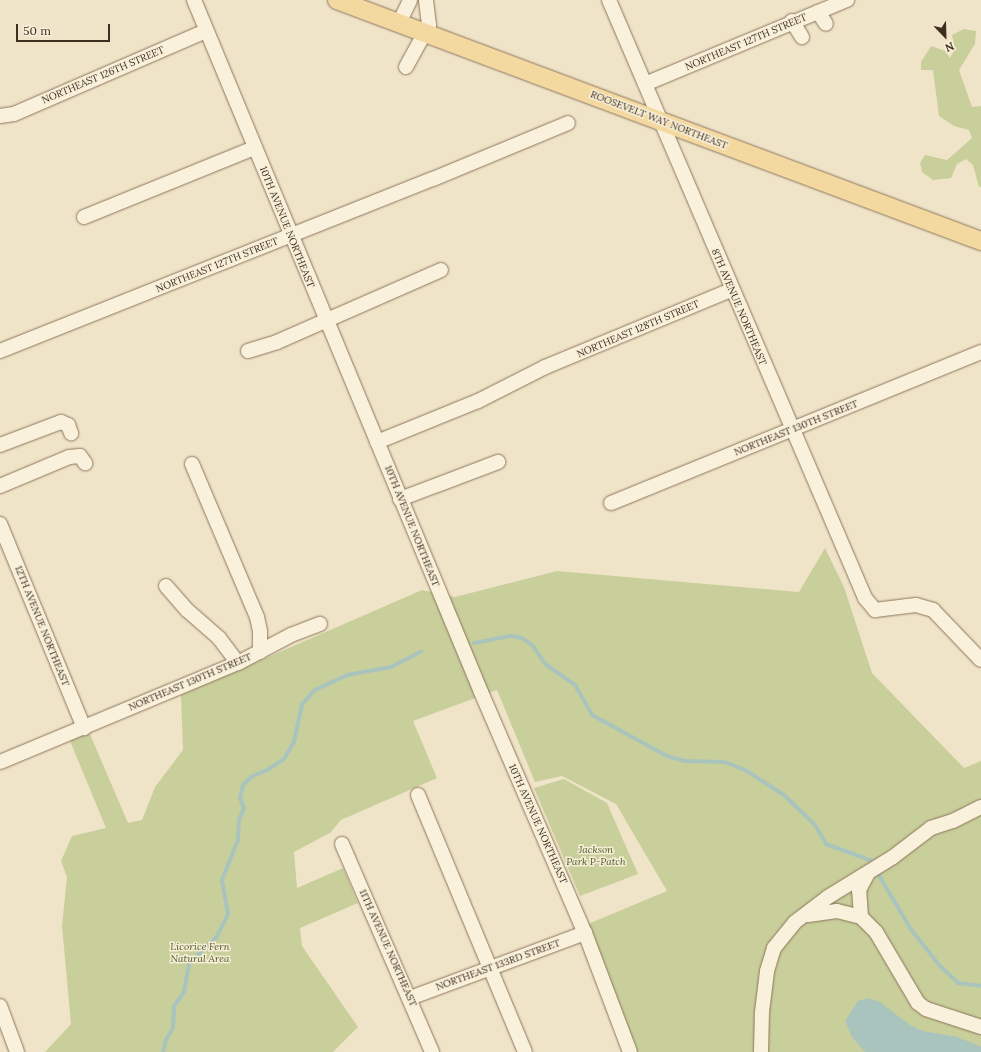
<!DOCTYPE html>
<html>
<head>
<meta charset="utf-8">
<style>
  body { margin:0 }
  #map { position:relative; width:981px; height:1052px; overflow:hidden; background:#f0e4c8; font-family:Lora,serif }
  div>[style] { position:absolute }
  .green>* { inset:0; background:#c9cf9b }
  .water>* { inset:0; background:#a9c4bc }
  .stream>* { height:4px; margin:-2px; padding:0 2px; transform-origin:2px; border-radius:2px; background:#a9c4bc }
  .roads { filter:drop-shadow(0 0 1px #8d765c) drop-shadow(0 0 1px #8d765c) }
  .minor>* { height:14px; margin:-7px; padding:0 7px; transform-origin:7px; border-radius:7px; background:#faf1dc }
  .major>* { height:18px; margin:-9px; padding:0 9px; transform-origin:9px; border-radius:9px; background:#f3d9a0 }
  span { translate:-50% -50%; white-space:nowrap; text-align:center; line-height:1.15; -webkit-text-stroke:3px #f7eed8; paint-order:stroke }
  .street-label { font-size:10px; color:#3d2e20 }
  .park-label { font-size:10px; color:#4d5a26; font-style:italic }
  .north { position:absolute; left:925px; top:16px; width:40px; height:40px; -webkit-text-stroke:3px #f7eed8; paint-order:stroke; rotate:157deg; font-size:11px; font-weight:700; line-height:16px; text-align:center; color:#3d2e20 }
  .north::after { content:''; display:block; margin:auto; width:14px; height:18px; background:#3d2e20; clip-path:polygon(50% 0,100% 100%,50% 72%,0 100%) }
  .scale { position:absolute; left:16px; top:24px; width:94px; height:18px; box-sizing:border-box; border:2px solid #3d2e20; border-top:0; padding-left:5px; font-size:12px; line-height:14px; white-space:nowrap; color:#3d2e20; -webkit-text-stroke:3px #f7eed8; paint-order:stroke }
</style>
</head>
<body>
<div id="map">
  <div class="green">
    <div style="clip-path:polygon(964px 29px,976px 31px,975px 44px,959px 70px,972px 107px,981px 106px,981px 187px,979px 187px,973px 165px,966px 159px,957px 164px,951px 178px,933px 180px,922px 172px,920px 163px,925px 155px,947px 160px,972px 138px,969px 130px,954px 126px,939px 116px,933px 70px,921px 70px,921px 62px,931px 46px,945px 51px,950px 58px,955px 49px,952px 35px)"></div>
    <div style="clip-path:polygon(825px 548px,844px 587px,872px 673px,964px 768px,981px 761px,981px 1052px,636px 1052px,588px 924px,667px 891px,616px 804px,562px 776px,535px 782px,497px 690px,413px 721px,437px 778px,341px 820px,330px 833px,294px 852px,297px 888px,343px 868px,358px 903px,300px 928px,302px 946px,358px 1027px,333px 1052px,45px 1052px,71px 1024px,62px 926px,67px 877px,61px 861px,72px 836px,106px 828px,70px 741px,89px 732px,128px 823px,142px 820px,155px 787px,183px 750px,181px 695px,422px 590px,455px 597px,557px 571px,799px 592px)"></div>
    <div style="clip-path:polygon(564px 779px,607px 803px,638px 874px,580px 896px,534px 788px)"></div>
  </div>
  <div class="water">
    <div style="clip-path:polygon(869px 998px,880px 1002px,910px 1025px,923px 1031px,957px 1037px,975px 1044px,981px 1047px,981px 1052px,865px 1052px,852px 1037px,845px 1021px,858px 1001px)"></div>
  </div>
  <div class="stream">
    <div style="left:474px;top:643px;width:38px;rotate:-11deg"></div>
    <div style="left:511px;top:636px;width:11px;rotate:10deg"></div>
    <div style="left:522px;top:638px;width:14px;rotate:36deg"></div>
    <div style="left:533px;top:646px;width:22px;rotate:56deg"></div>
    <div style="left:545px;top:664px;width:37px;rotate:35deg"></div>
    <div style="left:575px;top:685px;width:34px;rotate:60deg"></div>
    <div style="left:592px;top:715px;width:85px;rotate:28.7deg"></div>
    <div style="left:667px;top:756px;width:19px;rotate:16deg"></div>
    <div style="left:685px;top:761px;width:40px;rotate:1.4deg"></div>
    <div style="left:725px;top:762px;width:24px;rotate:22deg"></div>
    <div style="left:747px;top:771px;width:44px;rotate:33deg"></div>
    <div style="left:784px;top:795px;width:43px;rotate:44.1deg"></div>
    <div style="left:815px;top:825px;width:22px;rotate:60deg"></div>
    <div style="left:826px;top:844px;width:47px;rotate:20deg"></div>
    <div style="left:870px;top:860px;width:79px;rotate:59.5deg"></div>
    <div style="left:910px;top:928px;width:48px;rotate:51.7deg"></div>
    <div style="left:940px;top:966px;width:25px;rotate:43deg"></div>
    <div style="left:958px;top:983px;width:23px;rotate:7deg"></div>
    <div style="left:163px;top:1052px;width:12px;rotate:-76deg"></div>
    <div style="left:166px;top:1040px;width:14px;rotate:-60deg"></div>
    <div style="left:173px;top:1028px;width:22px;rotate:-87deg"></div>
    <div style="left:174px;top:1006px;width:17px;rotate:-54deg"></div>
    <div style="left:184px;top:992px;width:29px;rotate:-80deg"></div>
    <div style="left:189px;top:963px;width:37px;rotate:-43deg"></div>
    <div style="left:216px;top:938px;width:27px;rotate:-63deg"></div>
    <div style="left:228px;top:914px;width:35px;rotate:-100deg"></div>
    <div style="left:222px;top:880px;width:43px;rotate:-68.2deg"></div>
    <div style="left:238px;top:840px;width:20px;rotate:-87deg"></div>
    <div style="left:239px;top:820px;width:13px;rotate:-67deg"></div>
    <div style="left:244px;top:808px;width:11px;rotate:-112deg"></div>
    <div style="left:240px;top:798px;width:13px;rotate:-77deg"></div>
    <div style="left:243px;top:785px;width:11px;rotate:-45deg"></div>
    <div style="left:251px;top:777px;width:20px;rotate:-24deg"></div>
    <div style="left:269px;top:769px;width:18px;rotate:-34deg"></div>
    <div style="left:284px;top:759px;width:20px;rotate:-60deg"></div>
    <div style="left:294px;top:742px;width:39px;rotate:-78deg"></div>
    <div style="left:302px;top:704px;width:19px;rotate:-47deg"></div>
    <div style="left:315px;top:690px;width:35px;rotate:-25deg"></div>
    <div style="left:347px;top:675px;width:45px;rotate:-10.3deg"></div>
    <div style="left:391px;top:667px;width:34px;rotate:-27deg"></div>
  </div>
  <div class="roads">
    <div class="minor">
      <div style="left:194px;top:0;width:749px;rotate:67.47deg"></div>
      <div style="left:481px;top:692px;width:262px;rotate:66.7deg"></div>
      <div style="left:585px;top:933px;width:127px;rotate:69.3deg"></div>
      <div style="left:609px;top:0;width:650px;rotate:66.82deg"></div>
      <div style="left:865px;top:598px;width:16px;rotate:50deg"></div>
      <div style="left:875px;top:610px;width:41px;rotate:-7deg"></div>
      <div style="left:916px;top:605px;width:18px;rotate:16deg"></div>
      <div style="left:933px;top:610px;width:69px;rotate:46.2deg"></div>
      <div style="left:818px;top:12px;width:14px;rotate:56deg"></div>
      <div style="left:792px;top:21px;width:19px;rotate:58deg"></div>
      <div style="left:399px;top:23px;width:25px;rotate:-64deg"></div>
      <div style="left:406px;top:67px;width:48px;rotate:-61.3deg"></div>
      <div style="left:429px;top:25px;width:25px;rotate:-97deg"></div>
      <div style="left:645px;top:84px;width:219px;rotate:-22.6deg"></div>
      <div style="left:0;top:116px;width:14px;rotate:-8deg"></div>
      <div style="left:14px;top:114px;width:209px;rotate:-23.4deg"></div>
      <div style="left:84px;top:217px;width:183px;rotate:-22.1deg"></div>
      <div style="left:0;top:351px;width:466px;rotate:-21.7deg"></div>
      <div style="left:433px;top:179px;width:146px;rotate:-22.5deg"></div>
      <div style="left:248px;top:351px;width:30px;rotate:-17deg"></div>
      <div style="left:277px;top:342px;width:179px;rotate:-23.7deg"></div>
      <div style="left:377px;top:442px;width:109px;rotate:-22.1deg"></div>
      <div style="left:478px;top:401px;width:75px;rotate:-26.9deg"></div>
      <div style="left:545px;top:367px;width:201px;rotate:-22.5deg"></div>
      <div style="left:0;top:445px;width:65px;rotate:-20.7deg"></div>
      <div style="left:61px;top:422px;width:8px;rotate:23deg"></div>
      <div style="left:68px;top:425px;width:9px;rotate:69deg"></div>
      <div style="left:192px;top:464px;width:166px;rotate:67deg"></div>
      <div style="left:257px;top:617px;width:14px;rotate:78deg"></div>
      <div style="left:260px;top:631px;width:21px;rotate:90deg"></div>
      <div style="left:0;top:486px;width:75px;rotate:-22.8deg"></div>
      <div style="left:69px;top:457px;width:11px;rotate:-5deg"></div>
      <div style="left:80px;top:456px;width:9px;rotate:54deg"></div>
      <div style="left:400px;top:499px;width:105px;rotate:-20.7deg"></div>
      <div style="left:611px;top:503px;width:400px;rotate:-22.2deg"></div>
      <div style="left:0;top:524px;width:221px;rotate:67.6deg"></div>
      <div style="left:166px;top:586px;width:32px;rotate:49deg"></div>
      <div style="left:187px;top:610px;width:43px;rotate:41.2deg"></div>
      <div style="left:219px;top:638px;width:31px;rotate:53deg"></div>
      <div style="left:0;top:762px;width:258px;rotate:-22.6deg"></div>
      <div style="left:238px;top:663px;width:60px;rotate:-27.8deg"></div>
      <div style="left:291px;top:635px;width:31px;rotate:-21deg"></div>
      <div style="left:418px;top:795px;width:278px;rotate:67.4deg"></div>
      <div style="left:342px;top:844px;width:227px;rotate:66.6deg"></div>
      <div style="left:808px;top:915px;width:29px;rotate:-8deg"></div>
      <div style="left:837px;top:911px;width:25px;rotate:14deg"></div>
      <div style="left:861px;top:917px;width:21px;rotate:45deg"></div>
      <div style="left:876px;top:932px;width:82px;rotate:59.4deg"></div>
      <div style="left:918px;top:1003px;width:10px;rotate:37deg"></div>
      <div style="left:926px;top:1009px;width:58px;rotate:18.1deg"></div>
      <div style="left:861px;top:917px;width:27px;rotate:-94deg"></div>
      <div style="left:859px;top:890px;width:19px;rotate:-62deg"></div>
      <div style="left:410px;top:998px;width:187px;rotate:-20.4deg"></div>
      <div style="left:0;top:1006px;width:49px;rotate:69.7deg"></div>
      <div style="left:761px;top:1052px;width:40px;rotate:-88.6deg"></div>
      <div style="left:762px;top:1012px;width:41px;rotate:-83deg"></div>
      <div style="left:767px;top:971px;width:24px;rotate:-73deg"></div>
      <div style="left:774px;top:948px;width:33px;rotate:-51deg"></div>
      <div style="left:795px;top:922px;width:41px;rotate:-37.1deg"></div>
      <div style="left:828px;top:897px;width:76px;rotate:-31.6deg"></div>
      <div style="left:893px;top:857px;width:48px;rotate:-37.3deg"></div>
      <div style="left:931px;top:828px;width:23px;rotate:-18deg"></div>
      <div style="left:953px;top:821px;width:31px;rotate:-27deg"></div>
    </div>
    <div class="major">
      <div style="left:337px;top:0;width:688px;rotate:20.52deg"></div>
    </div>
  </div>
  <div class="street-label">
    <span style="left:746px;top:42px;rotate:-23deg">NORTHEAST 127TH STREET</span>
    <span style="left:103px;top:75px;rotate:-23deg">NORTHEAST 126TH STREET</span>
    <span style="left:659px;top:120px;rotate:21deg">ROOSEVELT WAY NORTHEAST</span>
    <span style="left:287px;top:227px;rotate:68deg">10TH AVENUE NORTHEAST</span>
    <span style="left:217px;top:265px;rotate:-22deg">NORTHEAST 127TH STREET</span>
    <span style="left:739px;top:307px;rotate:67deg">8TH AVENUE NORTHEAST</span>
    <span style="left:638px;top:329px;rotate:-23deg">NORTHEAST 128TH STREET</span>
    <span style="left:796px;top:428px;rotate:-22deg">NORTHEAST 130TH STREET</span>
    <span style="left:412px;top:526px;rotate:68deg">10TH AVENUE NORTHEAST</span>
    <span style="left:42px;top:626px;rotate:68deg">12TH AVENUE NORTHEAST</span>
    <span style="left:190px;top:682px;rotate:-23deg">NORTHEAST 130TH STREET</span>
    <span style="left:538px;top:824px;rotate:66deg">10TH AVENUE NORTHEAST</span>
    <span style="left:388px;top:948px;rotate:66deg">11TH AVENUE NORTHEAST</span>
    <span style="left:498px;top:965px;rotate:-20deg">NORTHEAST 133RD STREET</span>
  </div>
  <div class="park-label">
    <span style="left:596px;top:855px">Jackson<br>Park P-Patch</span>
    <span style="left:200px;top:952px">Licorice Fern<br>Natural Area</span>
  </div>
  <div class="north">N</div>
  <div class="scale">50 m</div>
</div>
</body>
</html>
